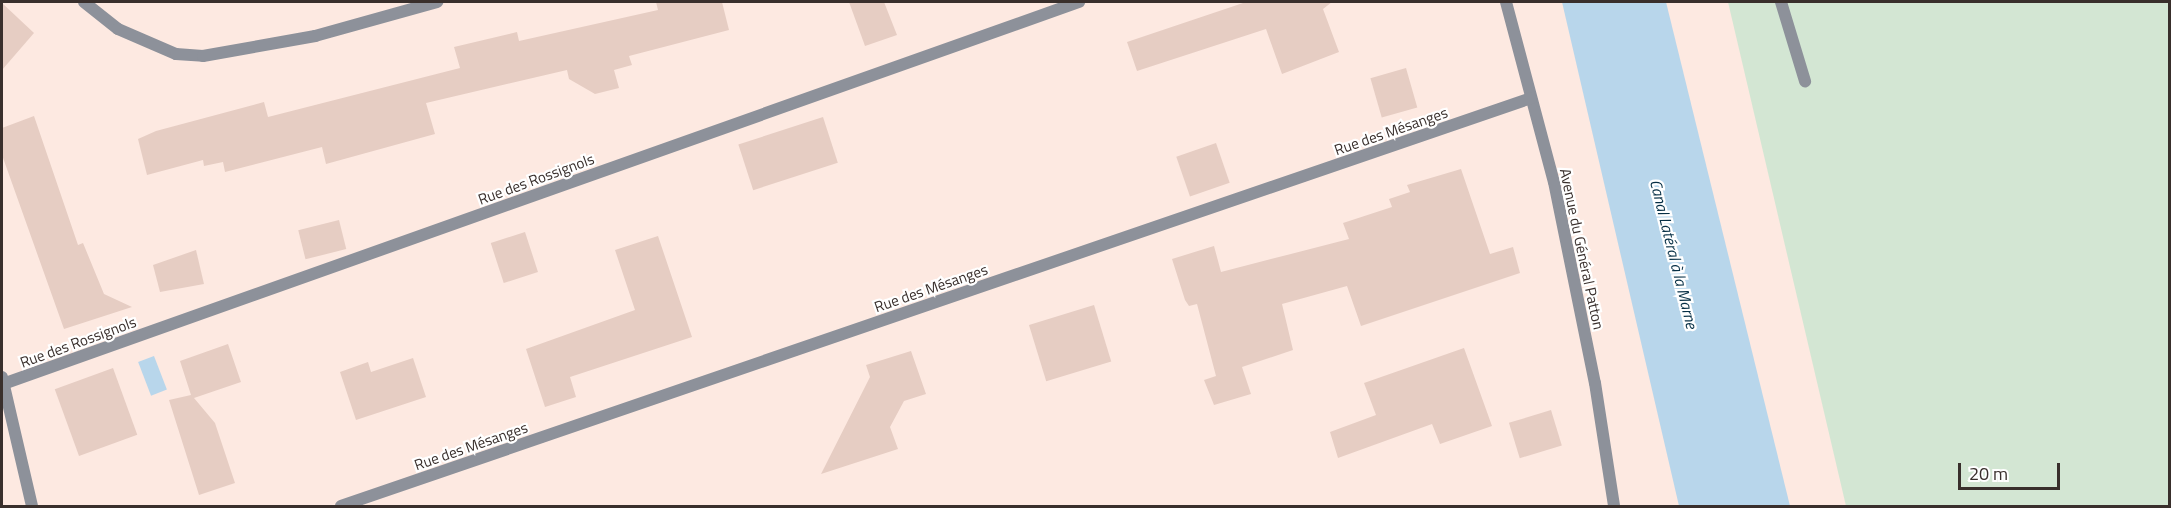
<!DOCTYPE html>
<html>
<head>
<meta charset="utf-8">
<style>
  body { margin:0 }
  #map { position:relative; width:2171px; height:508px; overflow:hidden; background:#fde9e1; font-family:"Titillium Web",sans-serif }
  div>[style] { position:absolute }
  .green>* { inset:0; background:#d3e6d3 }
  .water>* { inset:0; background:#b8d6eb; transform-origin:0 0 }
  .building>* { inset:0; background:#e6cdc3; transform-origin:0 0 }
  .minor>* { height:12px; margin:-6px; padding:0 6px; transform-origin:6px; border-radius:6px; background:#8d919a }
  span { translate:-50% -50%; white-space:nowrap; text-align:center; line-height:1.15; -webkit-text-stroke:4.5px #fff; paint-order:stroke }
  .street-label { font-size:15px; color:#392f2c }
  .water-label { font-size:16px; color:#062f45; font-style:italic }
  .frame { position:absolute; inset:0; border:3px solid #392f2c; pointer-events:none }
  .scale { position:absolute; left:1958px; top:463px; width:102px; height:27px; box-sizing:border-box; border:3px solid #392f2c; border-top:0; padding-left:8px; font-size:18px; line-height:21px; white-space:nowrap; color:#392f2c; -webkit-text-stroke:4px #fff; paint-order:stroke }
</style>
</head>
<body>
<div id="map">
  <div class="green">
    <div style="clip-path:polygon(1728px 2px,2169px 2px,2169px 506px,1846px 506px)"></div>
  </div>
  <div class="water">
    <div style="clip-path:polygon(1562px 2px,1666px 2px,1790px 506px,1679px 506px)"></div>
    <div style="left:154px;top:356px;width:36px;height:17px;rotate:69deg"></div>
  </div>
  <div class="building">
    <div style="clip-path:polygon(656px 2px,722px 2px,729px 30px,629px 56px,632px 65px,614px 70px,619px 88px,595px 94px,569px 79px,567px 70px,426px 103px,435px 134px,326px 164px,322px 147px,225px 172px,223px 162px,204px 166px,203px 160px,147px 175px,138px 139px,156px 131px,264px 102px,268px 117px,460px 68px,454px 47px,517px 32px,519px 41px,658px 10px)"></div>
    <div style="clip-path:polygon(849px 2px,884px 2px,897px 35px,865px 46px)"></div>
    <div style="clip-path:polygon(1246px 2px,1332px 2px,1323px 9px,1339px 52px,1282px 74px,1266px 29px,1137px 71px,1127px 42px)"></div>
    <div style="clip-path:polygon(2px 3px,34px 33px,2px 70px)"></div>
    <div style="left:1406px;top:68px;width:41px;height:37px;rotate:74deg"></div>
    <div style="clip-path:polygon(34px 116px,78px 245px,83px 243px,104px 294px,132px 307px,64px 329px,2px 155px,2px 128px)"></div>
    <div style="left:823px;top:117px;width:48px;height:89px;rotate:72deg"></div>
    <div style="left:1216px;top:143px;width:42px;height:42px;rotate:71deg"></div>
    <div style="clip-path:polygon(1461px 169px,1490px 254px,1513px 247px,1520px 273px,1361px 326px,1347px 286px,1282px 304px,1293px 350px,1242px 367px,1251px 394px,1214px 405px,1204px 380px,1216px 376px,1197px 304px,1189px 306px,1185px 300px,1172px 259px,1214px 246px,1221px 272px,1349px 239px,1343px 223px,1392px 207px,1389px 199px,1410px 192px,1407px 185px)"></div>
    <div style="left:339px;top:220px;width:30px;height:42px;rotate:76deg"></div>
    <div style="left:525px;top:232px;width:42px;height:36px;rotate:72deg"></div>
    <div style="clip-path:polygon(658px 236px,692px 337px,570px 377px,576px 397px,545px 407px,526px 349px,635px 310px,615px 250px)"></div>
    <div style="clip-path:polygon(196px 250px,204px 284px,160px 292px,153px 265px)"></div>
    <div style="left:1094px;top:305px;width:59px;height:68px;rotate:73deg"></div>
    <div style="clip-path:polygon(228px 344px,241px 382px,194px 398px,215px 423px,235px 483px,199px 495px,169px 400px,191px 395px,180px 361px)"></div>
    <div style="clip-path:polygon(1464px 348px,1492px 426px,1440px 444px,1432px 424px,1338px 458px,1330px 432px,1376px 415px,1364px 383px)"></div>
    <div style="clip-path:polygon(911px 351px,926px 394px,904px 401px,890px 427px,898px 449px,821px 474px,870px 377px,866px 365px)"></div>
    <div style="clip-path:polygon(413px 358px,426px 397px,356px 420px,340px 372px,368px 362px,371px 372px)"></div>
    <div style="left:113px;top:368px;width:71px;height:62px;rotate:70deg"></div>
    <div style="left:1551px;top:410px;width:37px;height:44px;rotate:73deg"></div>
  </div>
  <div class="minor">
    <div style="left:84px;top:2px;width:43px;rotate:38.5deg"></div>
    <div style="left:118px;top:29px;width:63px;rotate:23.3deg"></div>
    <div style="left:176px;top:54px;width:27px;rotate:4deg"></div>
    <div style="left:203px;top:56px;width:114px;rotate:-10.1deg"></div>
    <div style="left:315px;top:36px;width:127px;rotate:-15.6deg"></div>
    <div style="left:1506px;top:2px;width:186px;rotate:75.1deg"></div>
    <div style="left:1554px;top:182px;width:205px;rotate:78.5deg"></div>
    <div style="left:1595px;top:383px;width:124px;rotate:81.2deg"></div>
    <div style="left:1781px;top:2px;width:83px;rotate:73.1deg"></div>
    <div style="left:2px;top:377px;width:132px;rotate:76.9deg"></div>
    <div style="left:3px;top:384px;width:1142px;rotate:-19.55deg"></div>
    <div style="left:341px;top:506px;width:1258px;rotate:-18.92deg"></div>
  </div>
  <div class="street-label">
    <span style="left:1391px;top:131px;rotate:-19deg">Rue des Mésanges</span>
    <span style="left:536px;top:179px;rotate:-20deg">Rue des Rossignols</span>
    <span style="left:1582px;top:249px;rotate:78deg">Avenue du Général Patton</span>
    <span style="left:931px;top:288px;rotate:-19deg">Rue des Mésanges</span>
    <span style="left:78px;top:342px;rotate:-20deg">Rue des Rossignols</span>
    <span style="left:471px;top:446px;rotate:-19deg">Rue des Mésanges</span>
  </div>
  <div class="water-label">
    <span style="left:1674px;top:254px;rotate:76deg">Canal Latéral à la Marne</span>
  </div>
  <div class="frame"></div>
  <div class="scale">20 m</div>
</div>
</body>
</html>
